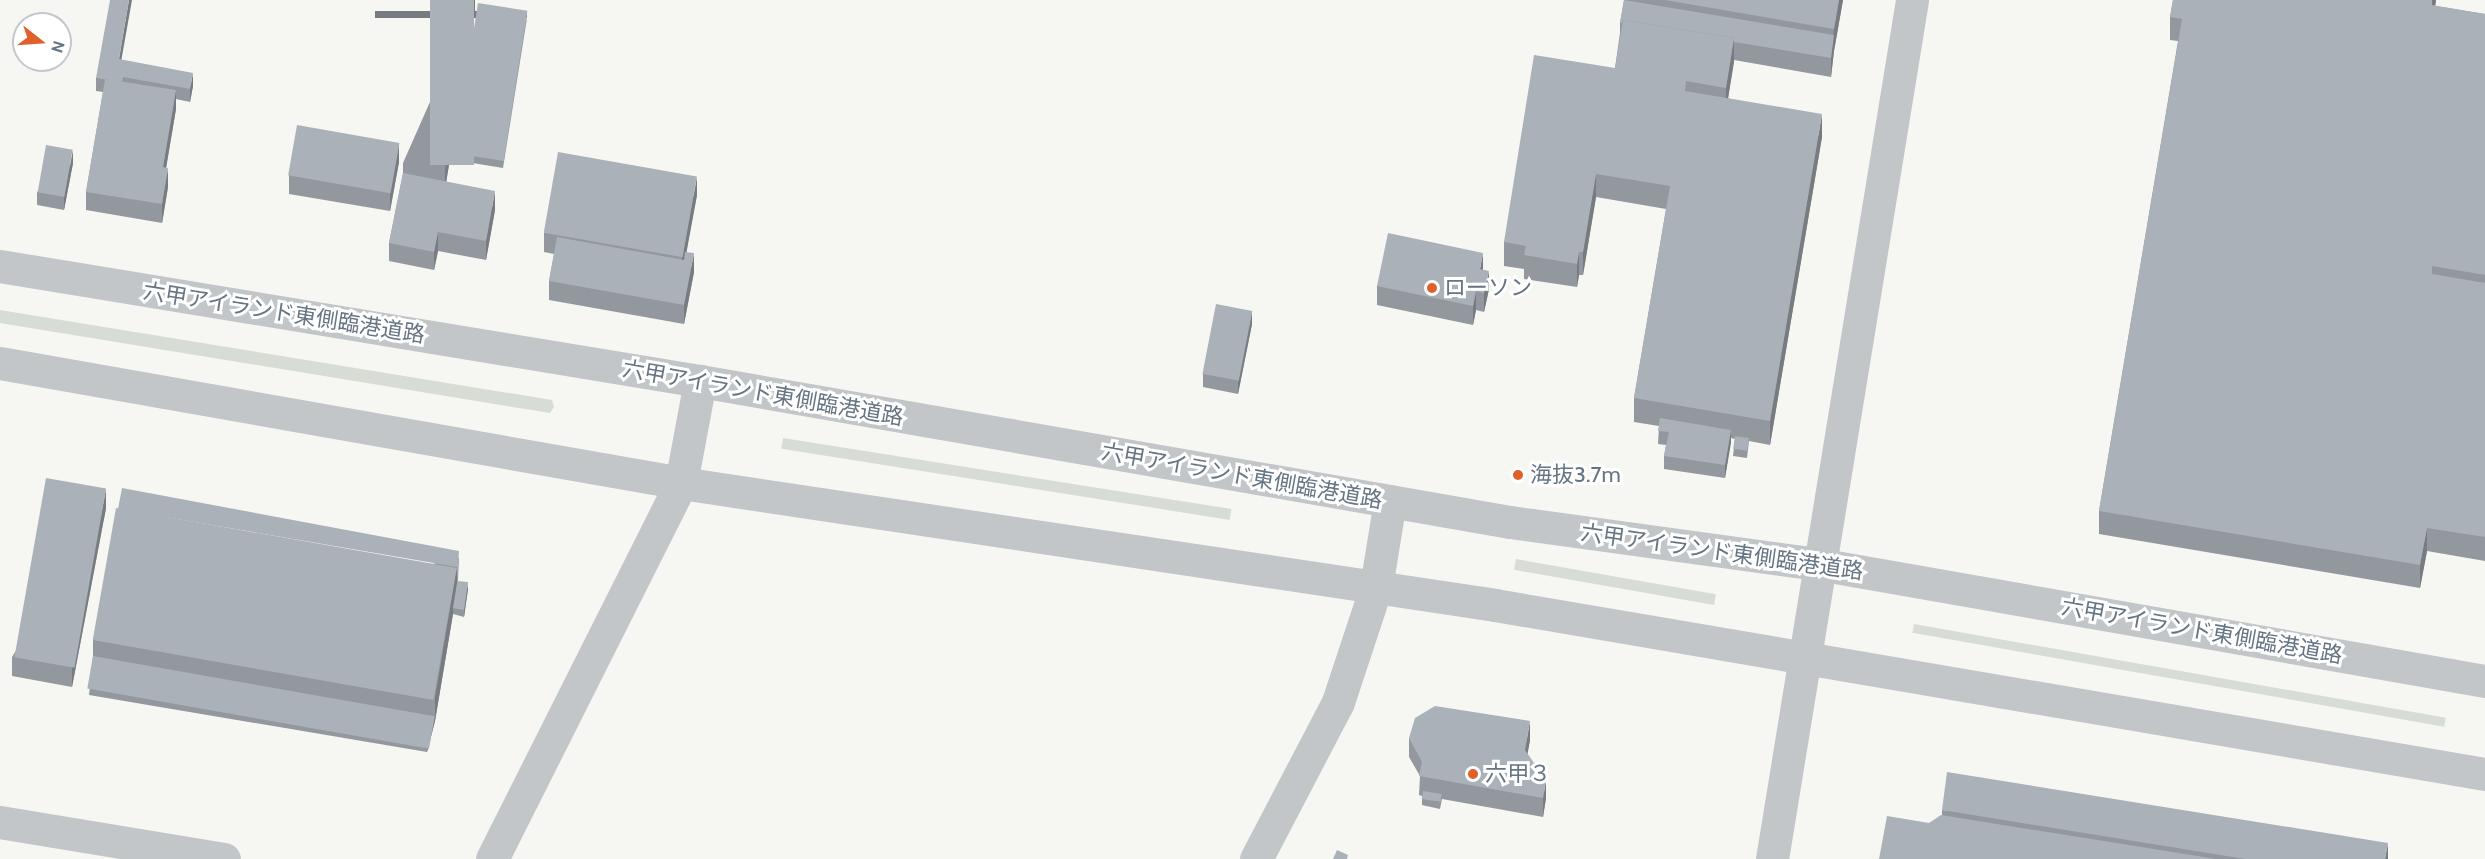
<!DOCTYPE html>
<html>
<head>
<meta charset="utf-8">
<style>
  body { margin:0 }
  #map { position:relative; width:2485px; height:859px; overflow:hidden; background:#f6f7f3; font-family:Cabin,"Noto Sans JP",sans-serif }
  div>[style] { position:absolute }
  .green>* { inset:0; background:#d7ddd4; transform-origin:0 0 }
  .minor>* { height:33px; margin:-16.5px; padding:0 16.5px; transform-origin:16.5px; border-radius:16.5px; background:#c2c6c9 }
  .wall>* { inset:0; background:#92989e }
  .shaded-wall>* { inset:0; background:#777c81; transform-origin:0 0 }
  .building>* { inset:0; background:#aab1b8; transform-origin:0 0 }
  .dots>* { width:16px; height:16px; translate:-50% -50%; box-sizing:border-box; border:3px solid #fff; border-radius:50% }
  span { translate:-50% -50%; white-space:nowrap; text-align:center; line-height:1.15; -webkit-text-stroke:6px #fff; paint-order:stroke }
  .poi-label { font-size:22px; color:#667584 }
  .left { translate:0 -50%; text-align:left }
  .street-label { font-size:22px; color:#667584 }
  .north { position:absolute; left:12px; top:12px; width:60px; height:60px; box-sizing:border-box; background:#fff; border:2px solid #c2c8ce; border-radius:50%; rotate:107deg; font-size:16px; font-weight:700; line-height:24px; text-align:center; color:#667584 }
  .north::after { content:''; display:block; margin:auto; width:21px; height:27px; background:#e16029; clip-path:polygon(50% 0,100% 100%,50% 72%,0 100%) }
</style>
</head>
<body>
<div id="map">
  <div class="green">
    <div style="clip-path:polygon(0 310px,552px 400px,554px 407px,550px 413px,0 323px)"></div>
    <div style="left:783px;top:438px;width:454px;height:11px;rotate:9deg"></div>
    <div style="left:1516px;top:559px;width:203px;height:11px;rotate:10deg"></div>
    <div style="left:1914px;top:624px;width:540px;height:9px;rotate:10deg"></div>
  </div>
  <div class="minor">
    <div style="left:0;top:266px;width:709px;rotate:9.33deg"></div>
    <div style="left:700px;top:381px;width:822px;rotate:9.87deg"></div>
    <div style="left:1510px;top:522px;width:311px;rotate:7.8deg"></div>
    <div style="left:1818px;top:564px;width:677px;rotate:9.95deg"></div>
    <div style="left:0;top:363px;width:691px;rotate:9.99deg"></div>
    <div style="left:681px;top:483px;width:823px;rotate:8.52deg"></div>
    <div style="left:1495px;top:605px;width:1004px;rotate:9.69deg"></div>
    <div style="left:0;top:822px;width:227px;rotate:9.4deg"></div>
    <div style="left:492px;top:859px;width:421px;rotate:-63.3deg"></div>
    <div style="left:681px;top:483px;width:104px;rotate:-79.4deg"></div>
    <div style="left:1256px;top:859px;width:177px;rotate:-62.4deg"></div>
    <div style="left:1338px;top:702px;width:121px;rotate:-71.7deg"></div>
    <div style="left:1376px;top:587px;width:87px;rotate:-80.8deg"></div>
    <div style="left:1772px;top:859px;width:870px;rotate:-80.74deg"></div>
  </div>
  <div class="wall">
    <div style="clip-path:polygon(475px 0,475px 11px,446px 182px,495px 210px,486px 260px,438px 251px,434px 270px,389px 261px,389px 243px,403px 173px,403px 163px)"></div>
    <div style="clip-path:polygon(1624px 0,1843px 0,1834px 51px,1831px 77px,1734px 60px,1728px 98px,1822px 137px,1770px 445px,1749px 441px,1747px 458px,1733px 456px,1735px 439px,1731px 438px,1725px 478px,1664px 469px,1664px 456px,1666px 445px,1658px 444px,1659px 426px,1634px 422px,1634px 398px,1666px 209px,1596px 197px,1583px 275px,1579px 275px,1577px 287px,1524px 279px,1524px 269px,1504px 266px,1504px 242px,1615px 68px,1620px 33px,1620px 23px)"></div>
    <div style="clip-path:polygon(2173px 0,2436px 0,2435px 6px,2485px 14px,2485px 561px,2427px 551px,2420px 588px,2099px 534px,2099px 511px,2178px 41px,2170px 40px,2170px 17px)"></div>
    <div style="clip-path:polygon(527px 18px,503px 168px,454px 160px,454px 153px)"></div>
    <div style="clip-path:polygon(121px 60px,193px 86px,190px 102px,176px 99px,176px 109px,166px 168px,168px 187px,162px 223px,86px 210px,86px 192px,103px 92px,96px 91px,96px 78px)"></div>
    <div style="clip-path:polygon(399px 162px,390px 211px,289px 194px,289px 175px)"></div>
    <div style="clip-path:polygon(73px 163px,64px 210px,37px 205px,37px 192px)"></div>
    <div style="clip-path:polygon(697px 195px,686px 252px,694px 272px,684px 324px,549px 300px,549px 281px,554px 254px,544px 252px,544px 233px)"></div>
    <div style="clip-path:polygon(1377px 286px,1489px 289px,1484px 312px,1476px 310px,1473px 325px,1377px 305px)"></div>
    <div style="clip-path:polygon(1252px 324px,1238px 394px,1203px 387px,1203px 374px)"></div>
    <div style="clip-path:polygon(106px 508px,72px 687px,12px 676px,12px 657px)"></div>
    <div style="clip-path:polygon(459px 558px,458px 581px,468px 589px,464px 617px,453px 614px,435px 721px,427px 752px,89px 695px,93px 656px,93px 640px)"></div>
    <div style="clip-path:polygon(1409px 738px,1530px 740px,1527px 754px,1546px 798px,1543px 817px,1442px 799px,1440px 809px,1422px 805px,1422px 796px,1419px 795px,1420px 776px,1409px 757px)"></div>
    <div style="clip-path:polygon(1942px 810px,2388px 859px,1879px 859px,1942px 815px)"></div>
  </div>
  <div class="shaded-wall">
    <div style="clip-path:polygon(129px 0,132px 0,119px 73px,119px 59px)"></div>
    <div style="clip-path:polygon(474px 0,475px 0,475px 11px,445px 189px,445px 170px)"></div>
    <div style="clip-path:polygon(1839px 0,1843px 0,1834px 51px,1831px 77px,1831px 58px,1834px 29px)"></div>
    <div style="clip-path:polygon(2432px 0,2436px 0,2432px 29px)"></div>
    <div style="left:527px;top:11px;width:7px;height:152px;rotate:90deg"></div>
    <div style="clip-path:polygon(1734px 38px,1734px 62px,1726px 111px,1726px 88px)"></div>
    <div style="clip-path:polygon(193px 73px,193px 86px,190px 102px,190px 89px)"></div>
    <div style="clip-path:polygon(176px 90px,176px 109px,163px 186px,163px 167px)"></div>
    <div style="clip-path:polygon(1822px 114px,1822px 137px,1770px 445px,1770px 421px)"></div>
    <div style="clip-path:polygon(399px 143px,399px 162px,390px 211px,390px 192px)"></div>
    <div style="clip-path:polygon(73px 150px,73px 163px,64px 210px,64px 197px)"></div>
    <div style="clip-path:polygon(168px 168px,168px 187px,162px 223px,162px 204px)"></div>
    <div style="clip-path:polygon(1596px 174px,1596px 197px,1583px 275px,1583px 252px)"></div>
    <div style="clip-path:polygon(697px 177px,697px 195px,682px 277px,682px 258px)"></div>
    <div style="clip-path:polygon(495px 191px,495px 210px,486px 260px,486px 241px)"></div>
    <div style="clip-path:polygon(438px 232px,438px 251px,434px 270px,434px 252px)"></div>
    <div style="clip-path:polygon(1579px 252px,1579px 275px,1577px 287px,1577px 264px)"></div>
    <div style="clip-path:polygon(694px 253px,694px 272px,684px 324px,684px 305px)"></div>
    <div style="clip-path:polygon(1483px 253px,1483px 272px,1480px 269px)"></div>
    <div style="clip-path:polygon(1489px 271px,1489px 289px,1484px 312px,1484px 293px)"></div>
    <div style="clip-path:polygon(1476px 291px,1476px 310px,1473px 325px,1473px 306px)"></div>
    <div style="clip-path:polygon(1252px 311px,1252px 324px,1238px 394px,1238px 381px)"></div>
    <div style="clip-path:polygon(1731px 430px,1731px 443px,1725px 478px,1725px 465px)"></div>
    <div style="clip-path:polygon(106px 489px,106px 508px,72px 687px,72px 668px)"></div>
    <div style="clip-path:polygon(2427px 528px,2427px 551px,2420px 588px,2420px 565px)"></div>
    <div style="clip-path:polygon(457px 567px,457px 590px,453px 608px,453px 614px,435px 721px,427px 752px,427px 745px,435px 715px,435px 698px)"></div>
    <div style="clip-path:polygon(468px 582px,468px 589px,464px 617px,464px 610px)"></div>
    <div style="clip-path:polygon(1530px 721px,1530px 740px,1525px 769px,1525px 750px)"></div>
    <div style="clip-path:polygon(1546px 780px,1546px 798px,1543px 817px,1543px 798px)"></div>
    <div style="clip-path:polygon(2388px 843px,2388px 859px,2385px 859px)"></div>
  </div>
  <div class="building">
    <div style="clip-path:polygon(110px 0,129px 0,119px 59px,193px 73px,190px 89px,123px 77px,122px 82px,96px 78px)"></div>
    <div style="left:430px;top:0;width:44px;height:165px"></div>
    <div style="clip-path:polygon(1624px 0,1834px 35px,1831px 58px,1734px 42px,1734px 38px,1623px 20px,1622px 23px,1620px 23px)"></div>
    <div style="clip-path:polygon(1665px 0,1839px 0,1834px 29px)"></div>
    <div style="clip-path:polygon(2173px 0,2432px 0,2432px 5px,2485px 14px,2485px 275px,2432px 266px,2432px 274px,2485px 283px,2485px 537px,2427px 528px,2420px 565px,2099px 511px,2182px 19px,2170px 17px)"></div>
    <div style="left:478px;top:3px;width:50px;height:152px;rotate:9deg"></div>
    <div style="clip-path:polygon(1623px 20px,1734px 38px,1726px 88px,1686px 81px,1685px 91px,1822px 114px,1770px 421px,1634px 398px,1670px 186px,1596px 174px,1583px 252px,1579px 252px,1577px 264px,1524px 255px,1526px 246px,1504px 242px,1534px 55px,1615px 68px)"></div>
    <div style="clip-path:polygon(105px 79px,176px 90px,163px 167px,168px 168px,162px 204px,86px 192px)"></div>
    <div style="left:297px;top:125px;width:104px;height:51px;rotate:10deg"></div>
    <div style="left:46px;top:145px;width:27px;height:48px;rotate:10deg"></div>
    <div style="left:558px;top:152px;width:141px;height:82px;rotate:10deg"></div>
    <div style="clip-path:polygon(403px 173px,495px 191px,486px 241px,438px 232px,434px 252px,389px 243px)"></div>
    <div style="clip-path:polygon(1388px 233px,1483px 253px,1480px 269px,1489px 271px,1484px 293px,1476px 291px,1473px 306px,1377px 286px)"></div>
    <div style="clip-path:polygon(557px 237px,684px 260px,685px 252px,694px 253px,684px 305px,549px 281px)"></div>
    <div style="left:1216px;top:304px;width:37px;height:71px;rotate:11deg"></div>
    <div style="clip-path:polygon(1660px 418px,1731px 430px,1725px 465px,1664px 456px,1669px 432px,1658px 431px)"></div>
    <div style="left:1735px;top:436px;width:14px;height:13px;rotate:8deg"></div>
    <div style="left:46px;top:478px;width:61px;height:182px;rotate:10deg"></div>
    <div style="clip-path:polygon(122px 488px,459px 551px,457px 581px,468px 582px,464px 610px,453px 608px,457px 583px,457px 567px,118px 509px)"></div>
    <div style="left:116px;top:508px;width:346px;height:134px;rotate:10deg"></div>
    <div style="left:93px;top:656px;width:347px;height:33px;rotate:10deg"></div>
    <div style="clip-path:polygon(1435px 706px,1530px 721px,1525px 750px,1546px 780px,1543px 798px,1419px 776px,1422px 762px,1409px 738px,1415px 718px)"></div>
    <div style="clip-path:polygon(1947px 772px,2388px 843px,2385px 859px,2245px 859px,1942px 810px)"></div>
    <div style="left:1423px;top:791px;width:19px;height:8px;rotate:9deg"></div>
    <div style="clip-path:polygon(1941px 815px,2216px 859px,1879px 859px,1887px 816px,1929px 823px)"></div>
    <div style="clip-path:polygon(1337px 850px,1348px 855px,1347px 859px,1333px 859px)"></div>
  </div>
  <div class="dots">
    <div style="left:1432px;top:288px;background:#e16029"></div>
    <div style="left:1518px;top:475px;background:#e16029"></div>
    <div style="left:1473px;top:774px;background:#e16029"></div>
  </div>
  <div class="poi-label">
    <span class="left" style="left:1444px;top:288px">ローソン</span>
    <span class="left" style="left:1530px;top:475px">海抜3.7m</span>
    <span class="left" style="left:1485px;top:774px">六甲３</span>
  </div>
  <div class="street-label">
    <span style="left:284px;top:313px;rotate:9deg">六甲アイランド東側臨港道路</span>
    <span style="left:763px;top:393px;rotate:10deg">六甲アイランド東側臨港道路</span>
    <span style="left:1242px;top:476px;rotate:10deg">六甲アイランド東側臨港道路</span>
    <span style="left:1722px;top:552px;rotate:8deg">六甲アイランド東側臨港道路</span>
    <span style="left:2202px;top:631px;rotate:10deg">六甲アイランド東側臨港道路</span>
  </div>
  <div class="north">N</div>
</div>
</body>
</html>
